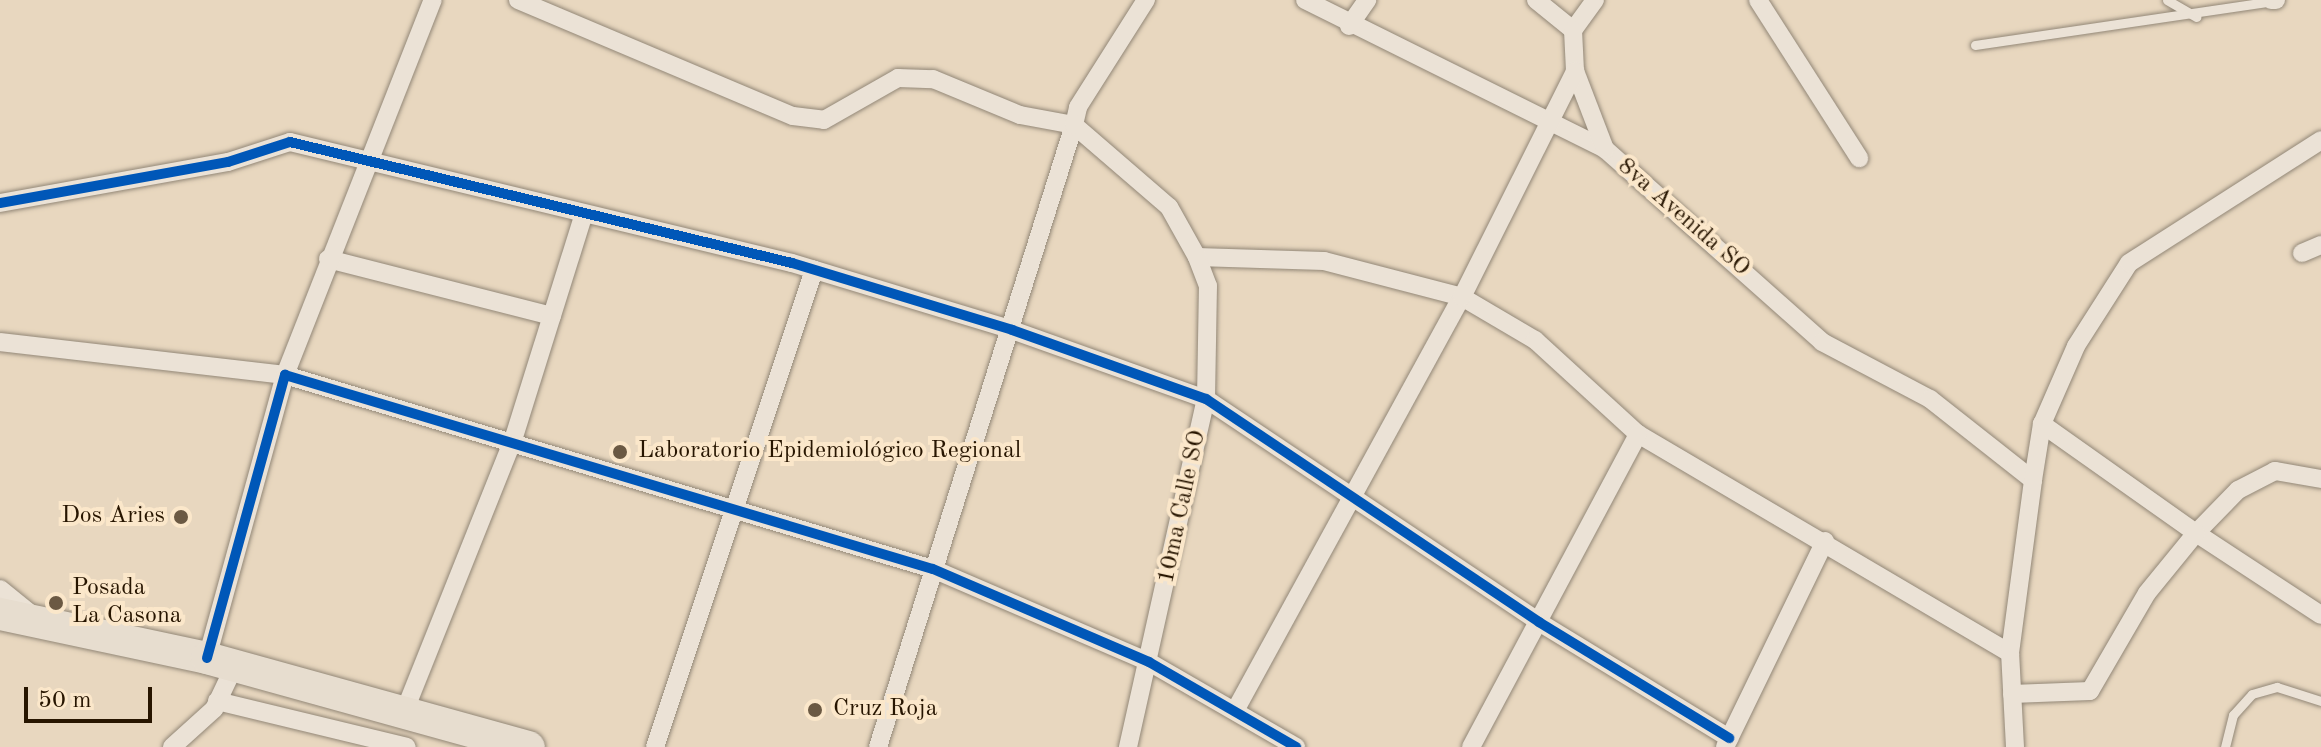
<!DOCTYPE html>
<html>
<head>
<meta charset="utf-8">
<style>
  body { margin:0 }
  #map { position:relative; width:2321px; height:747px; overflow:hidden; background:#e8d7bf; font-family:"Old Standard TT",serif }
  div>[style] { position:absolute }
  .roads { filter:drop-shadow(0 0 2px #928777) drop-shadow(0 0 2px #928777) }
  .service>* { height:9px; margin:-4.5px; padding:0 4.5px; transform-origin:4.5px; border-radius:4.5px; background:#ebe2d6 }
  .minor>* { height:18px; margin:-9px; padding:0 9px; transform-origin:9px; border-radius:9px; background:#ebe2d6 }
  .trunk>* { height:32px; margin:-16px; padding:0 16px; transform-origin:16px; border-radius:16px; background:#e7ddcf }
  .cycleway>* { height:10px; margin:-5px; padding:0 5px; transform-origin:5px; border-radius:5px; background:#0057b8 }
  .dots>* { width:22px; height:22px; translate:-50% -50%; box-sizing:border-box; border:4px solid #fbe7ca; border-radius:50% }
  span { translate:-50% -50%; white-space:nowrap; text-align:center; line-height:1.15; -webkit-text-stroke:8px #fbe7ca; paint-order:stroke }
  .street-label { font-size:24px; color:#271500 }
  .poi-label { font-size:24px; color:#271500 }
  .left { translate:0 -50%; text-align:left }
  .right { translate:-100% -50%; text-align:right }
  .scale { position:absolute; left:24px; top:687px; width:128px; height:36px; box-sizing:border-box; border:4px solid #271500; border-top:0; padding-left:10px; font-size:24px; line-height:28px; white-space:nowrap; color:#271500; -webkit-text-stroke:6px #fbe7ca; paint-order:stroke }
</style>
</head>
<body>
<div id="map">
  <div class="roads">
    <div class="service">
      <div style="left:2167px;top:0;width:34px;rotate:30deg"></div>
      <div style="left:1975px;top:45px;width:300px;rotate:-8.4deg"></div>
      <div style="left:2225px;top:747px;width:33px;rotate:-76deg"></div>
      <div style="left:2233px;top:715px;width:28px;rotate:-48deg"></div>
      <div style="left:2252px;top:694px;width:26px;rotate:-16deg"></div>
      <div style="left:2277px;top:687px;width:46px;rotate:17.7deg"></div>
    </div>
    <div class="minor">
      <div style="left:518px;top:0;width:298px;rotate:22.9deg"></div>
      <div style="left:793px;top:116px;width:31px;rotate:7deg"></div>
      <div style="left:824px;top:120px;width:85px;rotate:-29.6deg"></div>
      <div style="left:898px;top:78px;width:35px;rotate:2deg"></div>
      <div style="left:933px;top:79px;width:94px;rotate:22.5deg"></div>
      <div style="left:1020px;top:115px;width:55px;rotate:10.5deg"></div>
      <div style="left:1074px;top:125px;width:652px;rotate:107.49deg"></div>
      <div style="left:1305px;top:0;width:335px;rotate:26.4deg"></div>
      <div style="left:1605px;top:149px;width:290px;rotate:41.6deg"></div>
      <div style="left:1822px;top:342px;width:122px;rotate:27.8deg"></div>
      <div style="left:1930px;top:399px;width:131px;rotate:38.2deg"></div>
      <div style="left:1536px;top:0;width:48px;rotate:39deg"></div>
      <div style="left:1595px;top:0;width:37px;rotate:126deg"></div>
      <div style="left:1573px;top:30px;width:41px;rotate:87.2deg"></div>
      <div style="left:1575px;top:71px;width:84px;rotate:69deg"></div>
      <div style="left:1758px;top:0;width:188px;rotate:57.4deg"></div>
      <div style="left:2271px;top:0;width:5px"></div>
      <div style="left:1349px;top:26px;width:32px;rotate:-55deg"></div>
      <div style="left:0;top:203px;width:232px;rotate:-10.2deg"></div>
      <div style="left:228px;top:162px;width:65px;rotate:-17.9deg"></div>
      <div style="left:290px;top:142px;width:516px;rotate:13.55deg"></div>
      <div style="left:792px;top:263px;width:230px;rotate:16.9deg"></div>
      <div style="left:1012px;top:330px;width:206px;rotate:19.6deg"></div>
      <div style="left:1206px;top:399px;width:401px;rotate:33.8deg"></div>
      <div style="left:1539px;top:622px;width:223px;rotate:31.4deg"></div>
      <div style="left:2302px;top:253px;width:21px;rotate:-23deg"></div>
      <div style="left:1197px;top:257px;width:127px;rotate:1.8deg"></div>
      <div style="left:1324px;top:261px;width:143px;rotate:14.6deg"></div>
      <div style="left:1462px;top:297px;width:85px;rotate:30.5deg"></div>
      <div style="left:1535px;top:340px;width:139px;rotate:42.4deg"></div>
      <div style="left:1638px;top:434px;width:432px;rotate:30.5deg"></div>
      <div style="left:328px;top:259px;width:231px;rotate:14.3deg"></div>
      <div style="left:0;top:342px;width:287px;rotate:6.6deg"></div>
      <div style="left:285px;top:375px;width:403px;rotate:-68.5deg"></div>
      <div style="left:2321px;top:479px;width:47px;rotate:-170.1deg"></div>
      <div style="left:2275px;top:471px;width:42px;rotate:152.8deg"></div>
      <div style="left:2238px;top:490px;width:60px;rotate:134.3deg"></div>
      <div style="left:2196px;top:533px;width:149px;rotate:33.3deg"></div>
      <div style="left:0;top:589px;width:40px;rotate:39deg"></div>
      <div style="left:207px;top:658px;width:294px;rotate:-74.6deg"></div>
      <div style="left:285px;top:375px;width:676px;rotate:16.67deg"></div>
      <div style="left:933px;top:569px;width:235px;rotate:23.3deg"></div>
      <div style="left:1149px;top:662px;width:170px;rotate:30deg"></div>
      <div style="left:2012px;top:694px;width:78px;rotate:-2.2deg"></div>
      <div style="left:2090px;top:691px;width:113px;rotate:-59.8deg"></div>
      <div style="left:2147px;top:593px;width:77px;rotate:-50.8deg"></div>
      <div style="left:2196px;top:533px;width:189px;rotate:-144.7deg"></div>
      <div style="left:217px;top:701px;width:195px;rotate:13.6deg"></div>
      <div style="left:1236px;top:709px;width:470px;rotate:-61.3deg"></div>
      <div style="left:1462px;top:297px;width:253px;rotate:-63.4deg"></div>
      <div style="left:405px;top:710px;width:291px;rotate:-68.2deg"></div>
      <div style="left:513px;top:440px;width:237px;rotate:-72.6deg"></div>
      <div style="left:172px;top:747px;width:57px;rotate:-42.1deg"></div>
      <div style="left:214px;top:709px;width:49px;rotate:-64.5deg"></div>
      <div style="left:655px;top:747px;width:503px;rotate:-71.57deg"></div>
      <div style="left:1128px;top:747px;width:357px;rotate:-77.4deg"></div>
      <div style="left:1206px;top:399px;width:113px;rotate:-89deg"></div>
      <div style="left:1208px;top:286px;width:31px;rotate:-111deg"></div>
      <div style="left:1197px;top:257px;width:57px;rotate:-119.2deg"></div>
      <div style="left:1169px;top:207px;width:125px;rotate:-139.2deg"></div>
      <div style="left:1074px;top:125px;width:18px;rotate:-77deg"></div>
      <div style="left:1078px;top:107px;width:127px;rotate:-57.6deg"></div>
      <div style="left:1471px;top:747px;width:355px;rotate:-61.9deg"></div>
      <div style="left:1725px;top:747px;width:229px;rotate:-64.1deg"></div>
      <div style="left:2015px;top:747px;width:94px;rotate:-93deg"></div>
      <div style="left:2010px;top:653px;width:175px;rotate:-82.4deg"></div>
      <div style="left:2033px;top:480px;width:57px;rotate:-80.9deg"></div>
      <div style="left:2042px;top:424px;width:85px;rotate:-66.4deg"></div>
      <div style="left:2076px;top:346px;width:98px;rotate:-57.4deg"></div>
      <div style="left:2129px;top:263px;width:228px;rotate:-32.6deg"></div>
    </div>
    <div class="trunk">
      <div style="left:0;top:614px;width:212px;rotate:12deg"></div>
      <div style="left:207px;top:658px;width:334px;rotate:15.5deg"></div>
    </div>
  </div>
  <div class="cycleway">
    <div style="left:0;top:203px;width:232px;rotate:-10.2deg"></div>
    <div style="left:228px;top:162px;width:65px;rotate:-17.9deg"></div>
    <div style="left:290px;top:142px;width:516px;rotate:13.55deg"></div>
    <div style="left:792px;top:263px;width:230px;rotate:16.9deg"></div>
    <div style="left:1012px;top:330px;width:206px;rotate:19.6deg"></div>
    <div style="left:1206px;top:399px;width:401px;rotate:33.8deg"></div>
    <div style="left:1539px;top:622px;width:223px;rotate:31.4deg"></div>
    <div style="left:207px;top:658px;width:294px;rotate:-74.6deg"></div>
    <div style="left:285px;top:375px;width:676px;rotate:16.67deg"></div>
    <div style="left:933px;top:569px;width:235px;rotate:23.3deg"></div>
    <div style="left:1149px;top:662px;width:170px;rotate:30deg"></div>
  </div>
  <div class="dots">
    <div style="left:620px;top:452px;background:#6b5943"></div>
    <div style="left:181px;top:517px;background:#6b5943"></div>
    <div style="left:56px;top:603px;background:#6b5943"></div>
    <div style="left:815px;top:710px;background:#6b5943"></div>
  </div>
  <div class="street-label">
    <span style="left:1683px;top:218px;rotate:41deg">8va Avenida SO</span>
    <span style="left:1183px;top:507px;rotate:-78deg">10ma Calle SO</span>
  </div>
  <div class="poi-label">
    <span class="left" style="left:638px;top:452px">Laboratorio Epidemiológico Regional</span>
    <span class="right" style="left:165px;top:517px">Dos Aries</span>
    <span class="left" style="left:72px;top:603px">Posada<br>La Casona</span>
    <span class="left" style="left:833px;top:710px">Cruz Roja</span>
  </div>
  <div class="scale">50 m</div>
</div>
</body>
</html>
